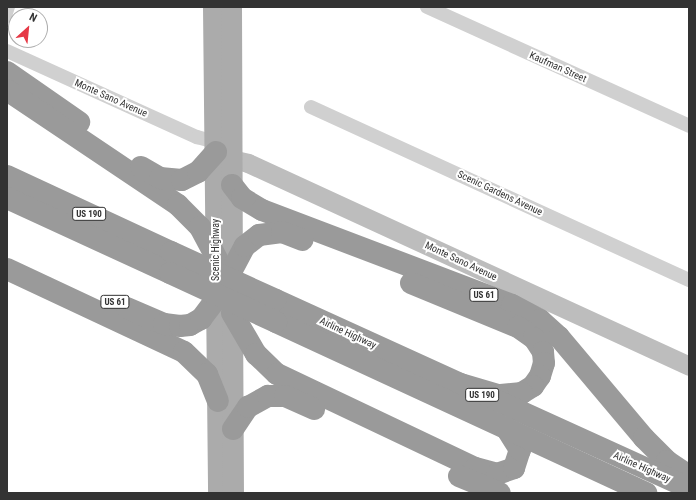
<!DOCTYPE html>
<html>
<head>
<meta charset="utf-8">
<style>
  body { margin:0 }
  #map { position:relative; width:696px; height:500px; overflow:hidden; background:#fff; font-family:"Roboto Condensed",sans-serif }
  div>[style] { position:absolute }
  .lane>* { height:7px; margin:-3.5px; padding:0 3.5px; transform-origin:3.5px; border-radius:3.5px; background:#d0d0d0 }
  .street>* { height:14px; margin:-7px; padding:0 7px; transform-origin:7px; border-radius:7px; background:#d0d0d0 }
  .secondary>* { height:19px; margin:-9.5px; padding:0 9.5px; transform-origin:9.5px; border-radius:9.5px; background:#bdbdbd }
  .primary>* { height:21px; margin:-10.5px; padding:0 10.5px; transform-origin:10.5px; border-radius:10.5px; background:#ababab }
  .highway>* { height:22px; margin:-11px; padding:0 11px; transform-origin:11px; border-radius:11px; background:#9a9a9a }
  .highway-bridge>* { height:22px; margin:-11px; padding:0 11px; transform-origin:11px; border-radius:11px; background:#9a9a9a }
  span { translate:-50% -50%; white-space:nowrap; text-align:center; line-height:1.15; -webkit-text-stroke:4px #fff; paint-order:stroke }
  .shield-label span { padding:1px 3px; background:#fff; border:1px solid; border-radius:3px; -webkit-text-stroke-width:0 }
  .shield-label { font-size:9px; color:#333; font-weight:700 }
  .street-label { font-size:10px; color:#333 }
  .frame { position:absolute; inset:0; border:8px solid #333; pointer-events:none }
  .north { position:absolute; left:8px; top:8px; width:40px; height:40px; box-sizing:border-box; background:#fff; border:1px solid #adadad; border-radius:50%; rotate:27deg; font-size:11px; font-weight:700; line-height:16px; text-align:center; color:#333 }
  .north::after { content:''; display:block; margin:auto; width:14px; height:18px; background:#e63946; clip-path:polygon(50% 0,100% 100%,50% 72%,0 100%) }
</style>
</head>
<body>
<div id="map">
  <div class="lane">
    <div style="left:7px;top:19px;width:13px;rotate:-72deg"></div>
  </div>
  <div class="street">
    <div style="left:427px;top:7px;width:288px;rotate:24.4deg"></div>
    <div style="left:7px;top:51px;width:209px;rotate:24.4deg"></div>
    <div style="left:197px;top:137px;width:20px;rotate:15deg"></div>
    <div style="left:311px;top:107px;width:416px;rotate:24.6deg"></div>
  </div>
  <div class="secondary">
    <div style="left:231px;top:159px;width:17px;rotate:13deg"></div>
    <div style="left:248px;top:163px;width:485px;rotate:24.7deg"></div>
  </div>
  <div class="primary">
    <div style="left:213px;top:7px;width:486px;rotate:89.4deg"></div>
    <div style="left:231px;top:7px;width:269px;rotate:89.8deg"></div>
    <div style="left:232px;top:308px;width:185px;rotate:89.7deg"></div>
  </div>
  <div class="highway">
    <div style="left:7px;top:72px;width:88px;rotate:34.8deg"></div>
    <div style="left:7px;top:90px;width:206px;rotate:33.9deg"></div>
    <div style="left:178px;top:205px;width:31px;rotate:45deg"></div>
    <div style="left:200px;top:227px;width:36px;rotate:62deg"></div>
    <div style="left:141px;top:167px;width:22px;rotate:30deg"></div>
    <div style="left:160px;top:178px;width:22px;rotate:5deg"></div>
    <div style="left:182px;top:180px;width:18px;rotate:-27deg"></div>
    <div style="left:198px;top:172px;width:27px;rotate:-48deg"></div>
    <div style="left:7px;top:176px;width:181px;rotate:24.9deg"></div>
    <div style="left:232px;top:185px;width:16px;rotate:52deg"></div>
    <div style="left:242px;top:198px;width:23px;rotate:31deg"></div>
    <div style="left:262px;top:210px;width:267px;rotate:20.8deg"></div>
    <div style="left:512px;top:305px;width:32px;rotate:28deg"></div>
    <div style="left:540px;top:320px;width:25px;rotate:42deg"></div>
    <div style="left:559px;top:337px;width:132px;rotate:49.9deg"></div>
    <div style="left:644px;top:438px;width:33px;rotate:45deg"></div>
    <div style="left:667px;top:461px;width:27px;rotate:34deg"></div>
    <div style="left:7px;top:198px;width:179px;rotate:24.7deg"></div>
    <div style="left:7px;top:269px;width:195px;rotate:25.1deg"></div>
    <div style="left:184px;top:352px;width:32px;rotate:44deg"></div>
    <div style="left:207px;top:374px;width:29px;rotate:68deg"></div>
    <div style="left:232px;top:270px;width:27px;rotate:-62deg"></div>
    <div style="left:245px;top:246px;width:18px;rotate:-38deg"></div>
    <div style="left:259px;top:235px;width:23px;rotate:-7deg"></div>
    <div style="left:282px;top:232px;width:22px;rotate:21deg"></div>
    <div style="left:411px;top:283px;width:116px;rotate:22.4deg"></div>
    <div style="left:518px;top:327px;width:19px;rotate:35deg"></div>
    <div style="left:534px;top:338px;width:17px;rotate:57deg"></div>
    <div style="left:543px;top:352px;width:11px;rotate:85deg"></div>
    <div style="left:544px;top:363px;width:14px;rotate:107deg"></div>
    <div style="left:540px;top:376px;width:12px;rotate:125deg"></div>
    <div style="left:533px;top:386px;width:13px;rotate:148deg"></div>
    <div style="left:522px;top:393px;width:24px;rotate:175deg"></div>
    <div style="left:498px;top:395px;width:46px;rotate:-163.5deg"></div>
    <div style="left:276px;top:300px;width:453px;rotate:24.5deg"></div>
    <div style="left:127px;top:308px;width:40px;rotate:23.4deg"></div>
    <div style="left:164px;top:324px;width:16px;rotate:7deg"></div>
    <div style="left:180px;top:326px;width:10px;rotate:-6deg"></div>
    <div style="left:190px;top:325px;width:13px;rotate:-29deg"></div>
    <div style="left:201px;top:319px;width:25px;rotate:-53deg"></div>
    <div style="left:232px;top:313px;width:48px;rotate:59.7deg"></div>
    <div style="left:256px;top:354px;width:29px;rotate:44deg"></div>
    <div style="left:277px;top:374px;width:219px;rotate:25.4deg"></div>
    <div style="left:475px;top:468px;width:23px;rotate:15deg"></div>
    <div style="left:497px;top:474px;width:18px;rotate:-19deg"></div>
    <div style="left:514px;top:468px;width:19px;rotate:-72deg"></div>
    <div style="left:520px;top:450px;width:25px;rotate:-122deg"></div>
    <div style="left:276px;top:322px;width:408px;rotate:24.8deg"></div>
    <div style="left:233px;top:429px;width:27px;rotate:-56deg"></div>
    <div style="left:248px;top:407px;width:23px;rotate:-29deg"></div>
    <div style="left:268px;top:396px;width:17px"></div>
    <div style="left:285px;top:396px;width:32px;rotate:24deg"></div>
    <div style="left:459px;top:476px;width:44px;rotate:22.5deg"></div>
  </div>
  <div class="highway-bridge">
    <div style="left:171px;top:252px;width:115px;rotate:24.6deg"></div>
    <div style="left:170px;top:273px;width:117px;rotate:24.8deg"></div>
  </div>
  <div class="shield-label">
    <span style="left:89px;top:214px">US 190</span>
    <span style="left:484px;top:295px">US 61</span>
    <span style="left:115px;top:302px">US 61</span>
    <span style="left:482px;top:395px">US 190</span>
  </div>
  <div class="street-label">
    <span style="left:558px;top:67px;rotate:24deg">Kaufman Street</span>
    <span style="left:111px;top:98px;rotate:24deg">Monte Sano Avenue</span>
    <span style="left:500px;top:193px;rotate:25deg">Scenic Gardens Avenue</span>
    <span style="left:216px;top:250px;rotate:-90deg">Scenic Highway</span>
    <span style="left:461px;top:261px;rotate:25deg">Monte Sano Avenue</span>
    <span style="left:348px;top:333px;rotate:25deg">Airline Highway</span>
    <span style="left:642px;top:467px;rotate:24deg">Airline Highway</span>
  </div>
  <div class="frame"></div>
  <div class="north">N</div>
</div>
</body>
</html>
